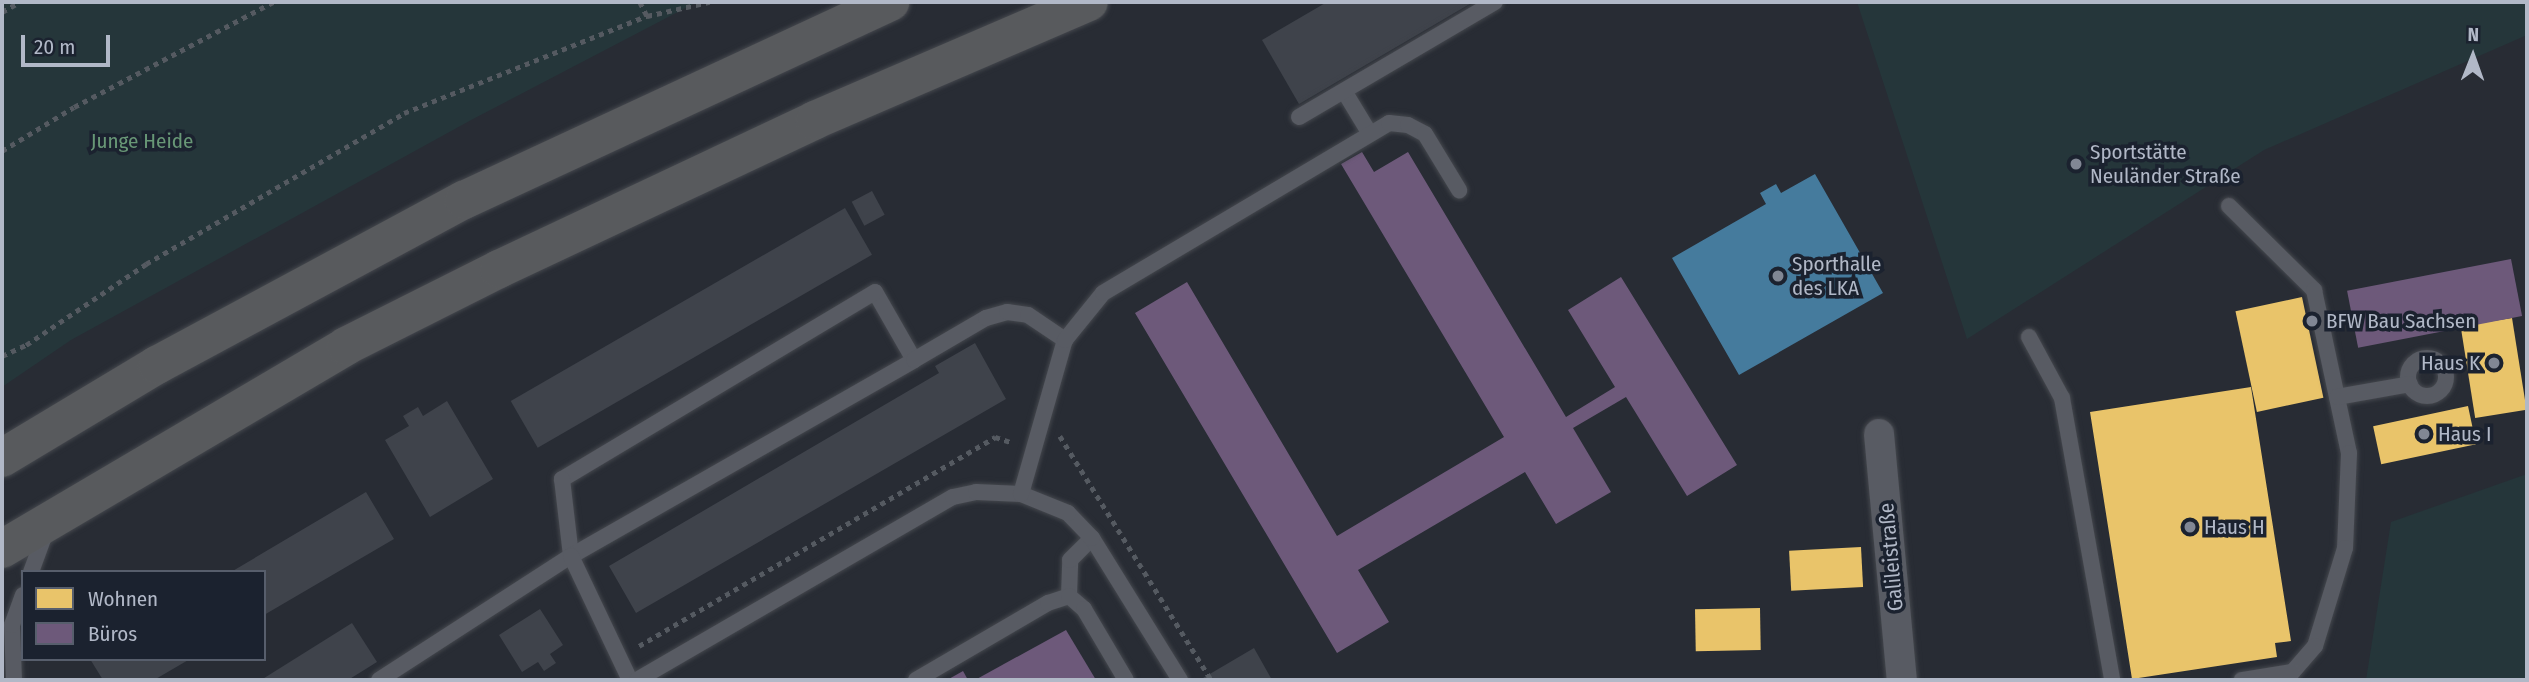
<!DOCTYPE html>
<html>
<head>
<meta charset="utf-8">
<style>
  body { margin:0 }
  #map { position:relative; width:2529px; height:682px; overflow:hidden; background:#282c34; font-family:"Fira Sans Condensed",sans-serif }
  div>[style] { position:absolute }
  .green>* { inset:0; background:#25363a }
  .homes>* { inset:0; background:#e9c46a; transform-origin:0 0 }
  .offices>* { inset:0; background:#6d597a; transform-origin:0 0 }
  .public>* { inset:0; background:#457b9d }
  .building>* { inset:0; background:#3f434b; transform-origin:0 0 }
  .path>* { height:4.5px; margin-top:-2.25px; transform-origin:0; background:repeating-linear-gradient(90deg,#555a61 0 5px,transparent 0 10px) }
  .roads { filter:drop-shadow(0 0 2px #44474d) drop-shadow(0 0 2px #44474d) }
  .service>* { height:16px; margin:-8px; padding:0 8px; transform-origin:8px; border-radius:8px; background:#585b63 }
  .service>.ring { margin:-8px; padding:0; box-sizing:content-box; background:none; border:16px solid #585b63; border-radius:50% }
  .minor>* { height:30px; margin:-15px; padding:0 15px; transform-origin:15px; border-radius:15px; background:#585b63 }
  .motorway>* { height:38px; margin:-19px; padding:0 19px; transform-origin:19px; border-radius:19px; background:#585a5d }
  .dots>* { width:19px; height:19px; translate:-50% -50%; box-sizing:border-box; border:4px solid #1b222f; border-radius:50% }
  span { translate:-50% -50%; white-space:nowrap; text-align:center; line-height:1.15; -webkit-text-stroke:7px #1b222f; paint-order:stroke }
  .park-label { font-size:21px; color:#689776 }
  .poi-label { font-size:21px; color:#b1b8c7 }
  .left { translate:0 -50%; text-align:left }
  .right { translate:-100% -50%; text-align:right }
  .street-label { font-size:21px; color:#b1b8c7 }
  .frame { position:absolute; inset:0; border:4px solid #b1b8c7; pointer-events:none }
  .legend { position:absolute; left:21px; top:570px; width:245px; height:91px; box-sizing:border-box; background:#1b222f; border:2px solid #575e6c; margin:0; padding:9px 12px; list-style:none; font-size:21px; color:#b1b8c7 }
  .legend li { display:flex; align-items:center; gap:14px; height:35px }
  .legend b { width:35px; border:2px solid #575e6c }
  .north { position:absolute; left:2438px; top:21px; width:70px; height:70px; -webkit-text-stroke:5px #1b222f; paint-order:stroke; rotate:1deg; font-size:19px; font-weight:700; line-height:28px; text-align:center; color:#b1b8c7 }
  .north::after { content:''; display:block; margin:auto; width:24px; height:32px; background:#b1b8c7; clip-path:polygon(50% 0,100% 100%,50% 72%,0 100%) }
  .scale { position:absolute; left:21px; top:35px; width:89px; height:32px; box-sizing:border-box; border:4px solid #b1b8c7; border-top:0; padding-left:9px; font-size:21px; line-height:24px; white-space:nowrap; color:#b1b8c7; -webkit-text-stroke:5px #1b222f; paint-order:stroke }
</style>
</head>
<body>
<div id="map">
  <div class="green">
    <div style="clip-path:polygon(2px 2px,697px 2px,473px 119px,71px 340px,2px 387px)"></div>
    <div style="clip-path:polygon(1857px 2px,2527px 2px,2527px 35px,2264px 150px,1967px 339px)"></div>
    <div style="clip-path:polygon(2527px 474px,2527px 680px,2366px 680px,2391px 522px)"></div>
  </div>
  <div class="homes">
    <div style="left:2302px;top:297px;width:103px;height:68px;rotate:78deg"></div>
    <div style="left:2512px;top:318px;width:93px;height:52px;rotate:81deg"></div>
    <div style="clip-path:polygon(2251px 387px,2291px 641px,2275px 643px,2277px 657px,2132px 679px,2090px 412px)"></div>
    <div style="left:2468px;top:406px;width:39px;height:97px;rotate:78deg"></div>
    <div style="left:1861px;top:547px;width:40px;height:72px;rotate:87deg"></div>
    <div style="left:1760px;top:608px;width:42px;height:65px;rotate:89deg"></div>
  </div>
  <div class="offices">
    <div style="clip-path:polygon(1362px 152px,1374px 172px,1408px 152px,1566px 417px,1615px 387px,1568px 310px,1621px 277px,1737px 465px,1687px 496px,1626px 397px,1573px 428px,1611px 492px,1556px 524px,1525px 472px,1358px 570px,1389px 622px,1337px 653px,1135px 313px,1187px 282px,1337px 536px,1504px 437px,1341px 164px)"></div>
    <div style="left:2511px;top:259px;width:58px;height:167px;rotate:79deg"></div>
    <div style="clip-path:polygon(1066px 630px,1096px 680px,975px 680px)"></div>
    <div style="clip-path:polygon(963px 671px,968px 680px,947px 680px)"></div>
  </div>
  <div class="public">
    <div style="clip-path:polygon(1815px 174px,1883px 293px,1739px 375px,1672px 258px,1766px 204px,1760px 193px,1776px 184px,1781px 193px)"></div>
  </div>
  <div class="building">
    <div style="clip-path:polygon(1327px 2px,1473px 2px,1299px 104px,1262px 40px)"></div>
    <div style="left:872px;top:191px;width:27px;height:23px;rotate:62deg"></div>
    <div style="left:845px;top:208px;width:54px;height:386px;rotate:60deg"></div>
    <div style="clip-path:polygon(975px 343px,1006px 399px,636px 613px,609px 566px,939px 373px,935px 366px)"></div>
    <div style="clip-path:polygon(447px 401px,493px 479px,430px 517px,385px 440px,409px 426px,403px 416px,418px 407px,423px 416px)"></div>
    <div style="clip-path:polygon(366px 492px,394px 539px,264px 615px,264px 572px,231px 572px)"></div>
    <div style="clip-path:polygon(540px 609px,563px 645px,550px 654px,556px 663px,544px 671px,538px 662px,522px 672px,499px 635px)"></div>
    <div style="clip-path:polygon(352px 623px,377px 662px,348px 680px,261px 680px)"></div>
    <div style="clip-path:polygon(1254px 648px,1272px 680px,1204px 680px,1203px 678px)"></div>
    <div style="clip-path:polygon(90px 659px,190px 659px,154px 680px,103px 680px)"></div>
  </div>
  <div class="path">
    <div style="left:640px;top:2px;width:16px;rotate:63deg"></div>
    <div style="left:2px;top:12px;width:20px;rotate:-30deg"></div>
    <div style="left:2px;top:151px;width:84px;rotate:-31.4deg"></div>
    <div style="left:74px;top:107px;width:225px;rotate:-27.8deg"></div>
    <div style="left:2px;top:356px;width:26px;rotate:-25deg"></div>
    <div style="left:26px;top:345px;width:145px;rotate:-34deg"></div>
    <div style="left:146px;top:264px;width:299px;rotate:-30.3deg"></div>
    <div style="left:404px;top:113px;width:262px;rotate:-21.8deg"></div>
    <div style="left:647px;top:16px;width:64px;rotate:-12.7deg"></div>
    <div style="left:1060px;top:436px;width:287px;rotate:58.2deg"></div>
    <div style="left:639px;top:646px;width:413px;rotate:-30.4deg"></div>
    <div style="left:995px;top:437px;width:19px;rotate:18deg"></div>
  </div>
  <div class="roads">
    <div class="service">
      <div style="left:1344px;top:91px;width:50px;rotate:58.8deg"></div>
      <div style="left:1299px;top:117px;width:227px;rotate:-30.4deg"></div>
      <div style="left:2229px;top:206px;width:120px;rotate:44.7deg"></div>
      <div style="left:2314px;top:290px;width:167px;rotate:77.9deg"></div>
      <div style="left:2349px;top:453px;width:95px;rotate:92.4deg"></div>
      <div style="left:2345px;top:548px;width:102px;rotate:107deg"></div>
      <div style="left:2315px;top:646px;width:35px;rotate:131deg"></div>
      <div style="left:2292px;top:672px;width:51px;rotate:170.9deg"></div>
      <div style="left:2029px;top:337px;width:69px;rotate:61.6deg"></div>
      <div style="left:2062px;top:398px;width:286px;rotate:79.9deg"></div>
      <div class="ring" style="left:2408px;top:358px;width:22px;height:22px"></div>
      <div style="left:914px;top:360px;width:78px;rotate:-119.8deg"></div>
      <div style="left:875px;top:292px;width:365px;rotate:149.1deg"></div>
      <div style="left:562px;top:479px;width:78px;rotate:83.3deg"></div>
      <div style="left:571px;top:556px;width:395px;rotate:-29.7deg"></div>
      <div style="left:914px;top:360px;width:83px;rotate:-30.3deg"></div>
      <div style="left:986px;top:318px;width:22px;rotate:-16deg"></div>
      <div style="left:1007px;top:312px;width:21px;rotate:8deg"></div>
      <div style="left:1028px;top:315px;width:45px;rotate:34deg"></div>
      <div style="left:2337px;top:397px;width:74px;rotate:-10.1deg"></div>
      <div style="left:31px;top:572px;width:44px;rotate:-69.9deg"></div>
      <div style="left:1069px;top:596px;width:36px;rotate:-88deg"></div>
      <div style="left:1070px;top:560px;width:31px;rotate:-45deg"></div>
      <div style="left:14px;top:680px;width:55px;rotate:-92.1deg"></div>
      <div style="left:12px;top:625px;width:32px;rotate:-70deg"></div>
      <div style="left:379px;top:680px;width:229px;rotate:-32.9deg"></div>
      <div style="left:571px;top:556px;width:137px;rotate:64.6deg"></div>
      <div style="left:637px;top:680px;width:365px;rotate:-30.1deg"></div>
      <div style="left:953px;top:497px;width:24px;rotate:-12deg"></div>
      <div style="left:976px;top:492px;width:45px;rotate:2.5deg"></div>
      <div style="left:916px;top:680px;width:153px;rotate:-30.3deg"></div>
      <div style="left:1048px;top:603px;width:22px;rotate:-18deg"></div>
      <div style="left:1069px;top:596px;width:20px;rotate:41deg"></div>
      <div style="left:1084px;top:609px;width:82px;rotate:59.4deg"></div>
      <div style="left:1180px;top:680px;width:167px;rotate:-121.8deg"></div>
      <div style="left:1092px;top:538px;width:35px;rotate:-134deg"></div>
      <div style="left:1068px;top:513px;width:51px;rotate:-158deg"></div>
      <div style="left:1021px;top:494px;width:160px;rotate:-74.1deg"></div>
      <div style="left:1065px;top:340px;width:60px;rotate:-51deg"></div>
      <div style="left:1103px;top:293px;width:333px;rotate:-30.7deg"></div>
      <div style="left:1389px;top:123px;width:19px;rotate:6deg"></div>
      <div style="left:1408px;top:125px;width:19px;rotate:28deg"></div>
      <div style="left:1425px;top:134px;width:66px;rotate:58.7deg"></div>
    </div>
    <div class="minor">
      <div style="left:1879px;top:434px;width:247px;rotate:84.7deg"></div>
    </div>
    <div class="motorway">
      <div style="left:2px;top:458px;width:181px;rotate:-31deg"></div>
      <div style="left:157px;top:365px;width:349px;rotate:-28.3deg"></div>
      <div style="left:464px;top:200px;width:470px;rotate:-24.9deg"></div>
      <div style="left:2px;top:549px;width:399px;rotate:-30.5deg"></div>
      <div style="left:346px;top:346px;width:171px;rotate:-26.7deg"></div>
      <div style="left:499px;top:269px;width:349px;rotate:-25.2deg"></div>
      <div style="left:815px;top:120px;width:298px;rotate:-23.3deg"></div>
    </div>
  </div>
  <div class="dots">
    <div style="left:2076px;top:164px;background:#818794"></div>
    <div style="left:1778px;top:276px;background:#818794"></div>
    <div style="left:2312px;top:321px;background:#818794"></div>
    <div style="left:2494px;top:363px;background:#818794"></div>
    <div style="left:2424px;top:434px;background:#818794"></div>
    <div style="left:2190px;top:527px;background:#818794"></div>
  </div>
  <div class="park-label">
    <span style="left:142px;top:141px">Junge Heide</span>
  </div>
  <div class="poi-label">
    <span class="left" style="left:2090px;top:164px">Sportstätte<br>Neuländer Straße</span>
    <span class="left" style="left:1792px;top:276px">Sporthalle<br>des LKA</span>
    <span class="left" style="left:2326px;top:321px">BFW Bau Sachsen</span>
    <span class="right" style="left:2480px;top:363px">Haus K</span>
    <span class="left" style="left:2438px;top:434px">Haus I</span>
    <span class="left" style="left:2204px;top:527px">Haus H</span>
  </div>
  <div class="street-label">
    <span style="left:1891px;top:557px;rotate:-95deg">Galileistraße</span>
  </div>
  <div class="frame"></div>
  <ul class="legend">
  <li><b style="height:19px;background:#e9c46a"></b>Wohnen</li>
  <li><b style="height:19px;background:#6d597a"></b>Büros</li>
  </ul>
  <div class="north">N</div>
  <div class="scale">20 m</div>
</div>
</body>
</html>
